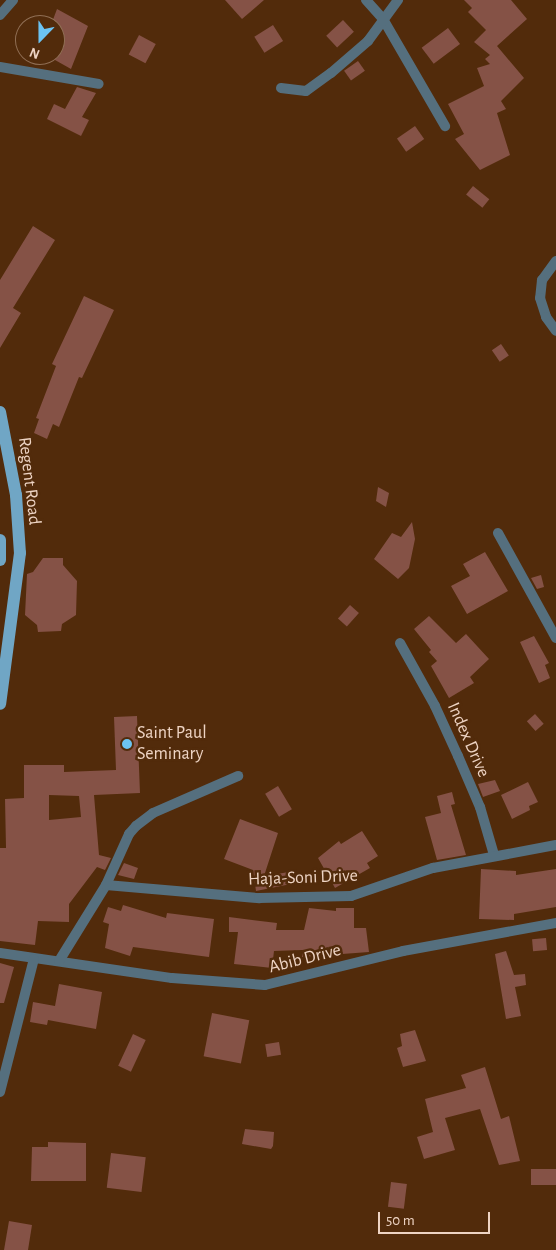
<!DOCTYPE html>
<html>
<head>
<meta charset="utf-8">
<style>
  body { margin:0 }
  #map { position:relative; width:556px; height:1250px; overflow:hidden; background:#522b0b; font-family:"Alegreya Sans",sans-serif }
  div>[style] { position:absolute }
  .building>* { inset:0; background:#855246; transform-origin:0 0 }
  .minor>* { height:10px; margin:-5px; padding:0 5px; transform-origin:5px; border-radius:5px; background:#556f7e }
  .primary>* { height:12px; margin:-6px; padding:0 6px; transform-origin:6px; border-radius:6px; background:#70a6c5 }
  .dots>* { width:14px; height:14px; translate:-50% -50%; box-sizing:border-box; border:2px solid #522b0b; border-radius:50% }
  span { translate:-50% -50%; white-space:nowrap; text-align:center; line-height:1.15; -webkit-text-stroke:5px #522b0b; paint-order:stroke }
  .street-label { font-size:18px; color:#eed4c4 }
  .poi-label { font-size:18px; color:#eed4c4 }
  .left { translate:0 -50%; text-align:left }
  .north { position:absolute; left:15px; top:15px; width:50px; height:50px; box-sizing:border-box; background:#522b0b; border:1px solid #906f55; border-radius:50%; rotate:202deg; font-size:14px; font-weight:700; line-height:20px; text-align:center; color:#eed4c4 }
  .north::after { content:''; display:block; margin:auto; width:18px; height:22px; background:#6cc3f2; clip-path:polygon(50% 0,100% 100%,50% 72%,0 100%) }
  .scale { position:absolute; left:378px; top:1212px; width:112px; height:22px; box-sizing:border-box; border:2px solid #eed4c4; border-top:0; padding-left:6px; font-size:15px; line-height:18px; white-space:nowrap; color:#eed4c4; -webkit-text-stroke:4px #522b0b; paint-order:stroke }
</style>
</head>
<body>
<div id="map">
  <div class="building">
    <div style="clip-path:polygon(225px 0,264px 0,242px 19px)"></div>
    <div style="clip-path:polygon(464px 0,511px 0,527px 19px,497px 46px,524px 78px,501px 101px,506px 109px,497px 113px,510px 155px,480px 170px,455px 139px,464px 134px,448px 104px,484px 86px,477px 68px,490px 64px,485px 59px,490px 55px,474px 42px,486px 30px,468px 12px,472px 8px)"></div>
    <div style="clip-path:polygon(57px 9px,88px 26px,71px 69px,55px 60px,55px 25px,51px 25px)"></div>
    <div style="left:343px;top:20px;width:16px;height:23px;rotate:47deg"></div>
    <div style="left:273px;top:25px;width:19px;height:22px;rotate:58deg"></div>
    <div style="left:448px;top:28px;width:20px;height:33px;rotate:53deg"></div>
    <div style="left:139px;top:35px;width:19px;height:22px;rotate:28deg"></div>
    <div style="left:358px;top:61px;width:12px;height:17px;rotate:55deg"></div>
    <div style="clip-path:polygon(77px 87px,96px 93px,82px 117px,89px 120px,81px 136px,47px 119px,54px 104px,65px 109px)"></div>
    <div style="left:415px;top:126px;width:16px;height:22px;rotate:55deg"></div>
    <div style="left:473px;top:186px;width:21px;height:11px;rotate:39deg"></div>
    <div style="clip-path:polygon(33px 226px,55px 240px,13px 308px,21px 313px,0 348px,0 280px)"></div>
    <div style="clip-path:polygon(84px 296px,114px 310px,82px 378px,79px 377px,59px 427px,53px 424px,47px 439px,34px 433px,39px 419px,36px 418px,56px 366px,52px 364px)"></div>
    <div style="left:501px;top:344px;width:14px;height:11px;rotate:56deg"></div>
    <div style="clip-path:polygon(378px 487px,389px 493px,386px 507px,376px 501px)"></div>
    <div style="clip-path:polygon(412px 522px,415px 539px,409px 568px,398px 579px,374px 559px,392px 533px,401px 537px)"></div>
    <div style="clip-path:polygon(485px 552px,508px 591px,467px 614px,451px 586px,470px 576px,463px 564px)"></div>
    <div style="clip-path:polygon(43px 558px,63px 558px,63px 565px,77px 581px,76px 615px,62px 624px,61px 631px,38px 632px,37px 625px,25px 615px,27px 574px,33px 572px)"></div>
    <div style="clip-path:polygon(541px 575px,544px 587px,537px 589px,531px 578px)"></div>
    <div style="left:350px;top:605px;width:12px;height:18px;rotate:42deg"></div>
    <div style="clip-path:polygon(429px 616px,456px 643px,466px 634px,489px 659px,470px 677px,474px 683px,449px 698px,431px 666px,437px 661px,429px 652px,431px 650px,414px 629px)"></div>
    <div style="clip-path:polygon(534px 636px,549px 663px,545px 665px,550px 678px,539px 683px,520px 642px)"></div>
    <div style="left:535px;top:714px;width:13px;height:11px;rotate:48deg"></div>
    <div style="clip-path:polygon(evenodd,137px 716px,140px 793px,94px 795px,99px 855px,111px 858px,105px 870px,97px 867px,69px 904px,69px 922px,38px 921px,35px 945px,0 941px,0 848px,6px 848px,5px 799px,24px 798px,24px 765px,64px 765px,64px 772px,116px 770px,114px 717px,137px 716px,49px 795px,79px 796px,81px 817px,49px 820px,49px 795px)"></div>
    <div style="clip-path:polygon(495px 780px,500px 791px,483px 797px,478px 784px)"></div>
    <div style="clip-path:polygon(528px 782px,538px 802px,529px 806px,530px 810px,512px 819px,501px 795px)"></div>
    <div style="left:278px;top:786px;width:27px;height:15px;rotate:59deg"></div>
    <div style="clip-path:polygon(452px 792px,455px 804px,451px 805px,466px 855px,437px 860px,425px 817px,441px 813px,437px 796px)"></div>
    <div style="clip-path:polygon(240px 819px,278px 833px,264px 876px,289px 872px,291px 884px,256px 891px,253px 870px,224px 859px)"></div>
    <div style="clip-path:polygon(362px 831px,378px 856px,367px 863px,370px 868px,335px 888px,318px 858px,339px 841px,341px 844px)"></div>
    <div style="clip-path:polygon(124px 863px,138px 868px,134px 879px,118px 875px)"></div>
    <div style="clip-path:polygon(481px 869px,516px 871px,516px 875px,556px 869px,556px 907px,514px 914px,514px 920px,479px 919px)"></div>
    <div style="clip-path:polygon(123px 905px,166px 918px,167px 913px,214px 919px,209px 957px,133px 947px,130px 956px,105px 948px,109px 924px,103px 922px,108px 907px,121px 911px)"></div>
    <div style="clip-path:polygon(309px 908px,336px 911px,336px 908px,354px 908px,354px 928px,366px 928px,369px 952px,302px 957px,302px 950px,274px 951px,272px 968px,234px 964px,238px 932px,229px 932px,229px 917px,277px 923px,276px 930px,304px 930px)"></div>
    <div style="left:546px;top:938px;width:12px;height:14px;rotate:85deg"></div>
    <div style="clip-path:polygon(506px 951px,514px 975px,525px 974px,526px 985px,515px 987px,521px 1016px,506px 1019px,495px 954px)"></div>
    <div style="clip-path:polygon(0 963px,14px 967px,4px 1003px,0 1003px)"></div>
    <div style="clip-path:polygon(59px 984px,102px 992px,96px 1029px,48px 1020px,47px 1025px,30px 1022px,33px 1002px,55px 1006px)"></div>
    <div style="left:212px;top:1013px;width:38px;height:44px;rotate:11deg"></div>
    <div style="clip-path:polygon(415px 1030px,426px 1061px,403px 1067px,397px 1048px,402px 1046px,400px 1034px)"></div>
    <div style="left:133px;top:1034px;width:14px;height:35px;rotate:25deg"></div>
    <div style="left:279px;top:1042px;width:13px;height:14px;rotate:81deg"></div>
    <div style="clip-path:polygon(485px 1067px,501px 1119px,509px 1116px,520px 1161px,499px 1165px,480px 1109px,445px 1118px,455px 1150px,424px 1159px,417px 1137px,433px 1132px,425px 1099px,466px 1088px,461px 1075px)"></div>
    <div style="clip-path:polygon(245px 1129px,274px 1132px,273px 1146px,271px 1149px,242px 1144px)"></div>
    <div style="clip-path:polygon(48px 1142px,86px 1143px,86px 1181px,31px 1181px,32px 1147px,48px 1147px)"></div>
    <div style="left:111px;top:1153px;width:35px;height:35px;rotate:7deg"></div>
    <div style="left:556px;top:1169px;width:16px;height:25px;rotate:90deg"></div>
    <div style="left:391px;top:1182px;width:16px;height:25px;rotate:7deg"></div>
    <div style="clip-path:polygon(9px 1221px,32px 1225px,28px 1250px,4px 1250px)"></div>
  </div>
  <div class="minor">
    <div style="left:366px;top:0;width:25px;rotate:48deg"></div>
    <div style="left:383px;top:19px;width:124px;rotate:59.9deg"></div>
    <div style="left:0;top:15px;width:20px;rotate:-49deg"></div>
    <div style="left:0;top:67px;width:100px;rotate:9.7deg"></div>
    <div style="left:281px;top:88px;width:25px;rotate:7deg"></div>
    <div style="left:306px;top:91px;width:31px;rotate:-36deg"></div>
    <div style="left:331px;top:73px;width:49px;rotate:-40.9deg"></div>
    <div style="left:368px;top:41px;width:51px;rotate:-53.8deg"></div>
    <div style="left:556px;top:261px;width:24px;rotate:126deg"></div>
    <div style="left:542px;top:280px;width:18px;rotate:96deg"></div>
    <div style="left:540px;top:298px;width:20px;rotate:72deg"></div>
    <div style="left:546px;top:317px;width:17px;rotate:54deg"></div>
    <div style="left:498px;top:533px;width:120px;rotate:61.1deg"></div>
    <div style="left:400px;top:643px;width:72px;rotate:60.9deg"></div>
    <div style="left:435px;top:706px;width:55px;rotate:65.3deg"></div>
    <div style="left:458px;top:756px;width:56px;rotate:66.7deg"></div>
    <div style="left:480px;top:807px;width:50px;rotate:73.7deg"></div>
    <div style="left:106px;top:885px;width:154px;rotate:4.9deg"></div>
    <div style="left:259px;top:898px;width:92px;rotate:-1.2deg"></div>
    <div style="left:351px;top:896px;width:87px;rotate:-18.9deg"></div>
    <div style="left:433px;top:868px;width:125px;rotate:-10.6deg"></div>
    <div style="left:0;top:953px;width:174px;rotate:8.3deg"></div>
    <div style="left:172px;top:978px;width:93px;rotate:4.3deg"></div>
    <div style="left:265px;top:985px;width:142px;rotate:-13.8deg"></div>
    <div style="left:403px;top:951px;width:156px;rotate:-10.4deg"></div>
    <div style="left:59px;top:961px;width:89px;rotate:-58.3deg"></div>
    <div style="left:106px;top:885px;width:56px;rotate:-65.7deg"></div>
    <div style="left:129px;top:834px;width:11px;rotate:-49deg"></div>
    <div style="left:136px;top:826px;width:21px;rotate:-37deg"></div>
    <div style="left:153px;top:813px;width:93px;rotate:-23.5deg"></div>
    <div style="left:0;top:1092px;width:137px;rotate:-75.7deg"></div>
  </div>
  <div class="primary">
    <div style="left:0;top:412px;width:85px;rotate:79.1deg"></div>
    <div style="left:16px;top:495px;width:58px;rotate:86.1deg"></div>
    <div style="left:20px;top:553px;width:152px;rotate:97.5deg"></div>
    <div style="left:0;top:540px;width:20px;rotate:90deg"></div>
  </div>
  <div class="dots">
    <div style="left:127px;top:744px;background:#6cc3f2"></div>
  </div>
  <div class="street-label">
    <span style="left:29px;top:481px;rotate:83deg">Regent Road</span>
    <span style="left:468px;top:740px;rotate:66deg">Index Drive</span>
    <span style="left:303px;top:878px;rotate:-2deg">Haja-Soni Drive</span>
    <span style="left:305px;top:959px;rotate:-14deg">Abib Drive</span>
  </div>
  <div class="poi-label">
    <span class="left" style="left:137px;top:744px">Saint Paul<br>Seminary</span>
  </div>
  <div class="north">N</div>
  <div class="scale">50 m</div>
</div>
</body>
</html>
